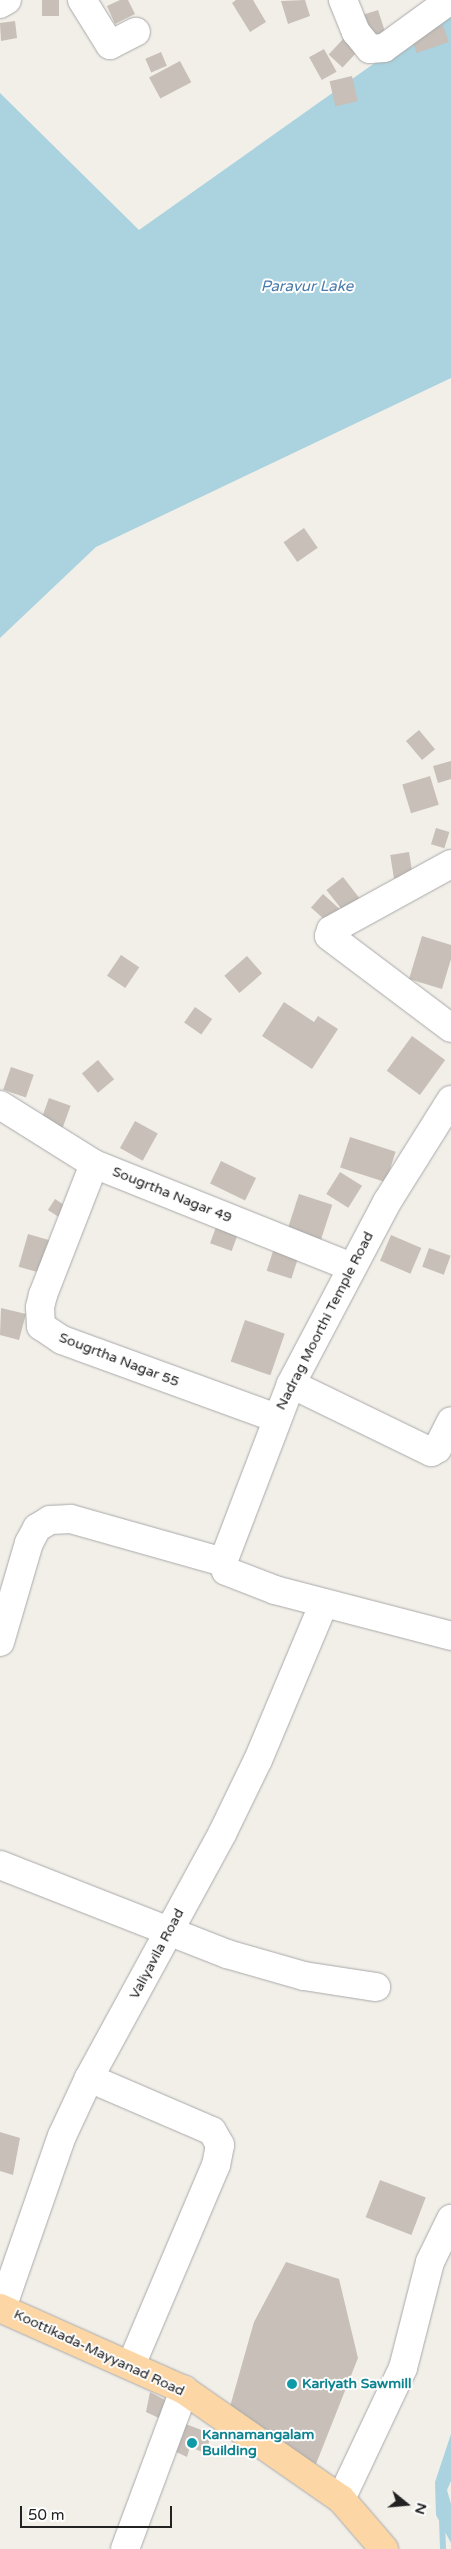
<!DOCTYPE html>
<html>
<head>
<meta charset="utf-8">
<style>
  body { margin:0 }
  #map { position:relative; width:451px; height:2549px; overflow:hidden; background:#f2efe9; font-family:"Varela Round",sans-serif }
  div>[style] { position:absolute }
  .water>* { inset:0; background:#aad3df }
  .stream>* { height:6px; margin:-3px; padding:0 3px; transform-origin:3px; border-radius:3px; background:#aad3df }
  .building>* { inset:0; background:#c7bfb8; transform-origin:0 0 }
  .roads { filter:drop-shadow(0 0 1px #a9a9a9) drop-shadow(0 0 1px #a9a9a9) }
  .minor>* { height:28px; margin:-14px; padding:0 14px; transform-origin:14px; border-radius:14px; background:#fff }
  .major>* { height:28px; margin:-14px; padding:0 14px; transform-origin:14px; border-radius:14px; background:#fcd6a4 }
  .dots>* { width:14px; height:14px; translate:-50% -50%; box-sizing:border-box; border:2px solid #fff; border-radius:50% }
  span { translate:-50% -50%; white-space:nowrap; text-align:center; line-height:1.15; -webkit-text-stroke:4px #fff; paint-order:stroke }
  .street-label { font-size:14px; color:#222 }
  .culture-label { font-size:14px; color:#0d838f; font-weight:700 }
  .left { translate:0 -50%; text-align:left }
  .water-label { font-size:15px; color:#4a7aab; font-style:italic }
  .north { position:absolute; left:381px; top:2479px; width:50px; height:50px; -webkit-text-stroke:4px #fff; paint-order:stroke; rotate:107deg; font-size:14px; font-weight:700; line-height:20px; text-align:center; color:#222 }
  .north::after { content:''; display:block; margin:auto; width:18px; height:22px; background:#222; clip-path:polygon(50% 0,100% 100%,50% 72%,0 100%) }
  .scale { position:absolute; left:20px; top:2506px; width:152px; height:22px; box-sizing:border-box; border:2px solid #222; border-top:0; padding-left:6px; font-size:15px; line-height:18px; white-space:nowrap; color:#222; -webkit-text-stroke:4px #fff; paint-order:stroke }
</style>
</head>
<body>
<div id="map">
  <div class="water">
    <div style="clip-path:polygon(451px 9px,451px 378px,96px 547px,0 638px,0 93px,139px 230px)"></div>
    <div style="clip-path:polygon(451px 2434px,451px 2481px,447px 2490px,451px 2504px,451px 2543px,436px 2515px,435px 2482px)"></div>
  </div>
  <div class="stream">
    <div style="left:442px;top:2520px;width:29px;rotate:88deg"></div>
  </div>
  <div class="building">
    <div style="left:42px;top:0;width:17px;height:16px"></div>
    <div style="clip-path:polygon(120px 0,128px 0,135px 14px,115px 24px,107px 6px)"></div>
    <div style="clip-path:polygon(236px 0,253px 0,266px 22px,250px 32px,232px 3px)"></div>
    <div style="clip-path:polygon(305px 0,310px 16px,288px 24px,281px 1px)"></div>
    <div style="left:378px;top:10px;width:28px;height:19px;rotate:72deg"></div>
    <div style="clip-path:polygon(15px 21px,17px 38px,1px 41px,0 23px)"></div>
    <div style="left:443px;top:25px;width:18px;height:34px;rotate:71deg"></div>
    <div style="left:345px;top:37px;width:19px;height:24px;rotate:43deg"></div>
    <div style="left:324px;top:49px;width:26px;height:17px;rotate:61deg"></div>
    <div style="left:161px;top:52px;width:15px;height:17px;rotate:67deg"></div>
    <div style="left:180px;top:61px;width:24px;height:35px;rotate:62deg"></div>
    <div style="left:352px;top:76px;width:26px;height:23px;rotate:77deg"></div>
    <div style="left:304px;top:528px;width:24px;height:25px;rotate:55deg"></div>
    <div style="left:419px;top:730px;width:25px;height:17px;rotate:50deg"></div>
    <div style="clip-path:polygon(451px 761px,451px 779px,438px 783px,433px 766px)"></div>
    <div style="left:430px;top:776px;width:30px;height:29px;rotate:73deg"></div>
    <div style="left:436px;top:828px;width:14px;height:17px;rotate:17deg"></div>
    <div style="left:409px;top:852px;width:24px;height:19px;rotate:81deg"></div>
    <div style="left:343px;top:877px;width:37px;height:21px;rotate:52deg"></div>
    <div style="left:323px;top:894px;width:25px;height:18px;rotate:42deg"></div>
    <div style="clip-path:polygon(422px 936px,451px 945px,451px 959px,442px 989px,409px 979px)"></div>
    <div style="left:121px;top:955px;width:22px;height:25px;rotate:34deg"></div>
    <div style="left:247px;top:956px;width:23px;height:30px;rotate:49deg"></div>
    <div style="clip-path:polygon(284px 1002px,314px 1022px,318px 1016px,338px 1029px,312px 1069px,262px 1036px)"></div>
    <div style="left:195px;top:1007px;width:21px;height:19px;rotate:35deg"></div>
    <div style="left:412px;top:1036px;width:41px;height:43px;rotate:36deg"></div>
    <div style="left:98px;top:1060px;width:25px;height:21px;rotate:50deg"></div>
    <div style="left:11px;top:1067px;width:24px;height:24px;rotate:19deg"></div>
    <div style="left:49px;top:1098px;width:23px;height:30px;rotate:20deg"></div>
    <div style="left:135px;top:1121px;width:26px;height:31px;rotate:29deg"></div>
    <div style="left:350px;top:1137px;width:48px;height:32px;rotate:18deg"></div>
    <div style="left:221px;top:1161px;width:39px;height:25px;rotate:26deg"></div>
    <div style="left:340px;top:1172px;width:26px;height:26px;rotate:32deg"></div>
    <div style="left:299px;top:1194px;width:35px;height:37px;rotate:18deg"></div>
    <div style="left:55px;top:1199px;width:24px;height:13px;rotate:33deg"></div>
    <div style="left:220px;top:1216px;width:23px;height:29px;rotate:20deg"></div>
    <div style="left:28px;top:1234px;width:26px;height:34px;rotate:16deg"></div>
    <div style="left:391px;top:1235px;width:33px;height:28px;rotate:23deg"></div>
    <div style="left:275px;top:1245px;width:26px;height:27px;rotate:18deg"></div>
    <div style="left:429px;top:1248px;width:23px;height:20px;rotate:20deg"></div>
    <div style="clip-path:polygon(1px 1308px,26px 1314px,19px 1340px,0 1335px)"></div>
    <div style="left:245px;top:1320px;width:42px;height:44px;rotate:19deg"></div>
    <div style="clip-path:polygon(0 2132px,20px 2138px,13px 2175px,0 2171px)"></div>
    <div style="left:380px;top:2180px;width:49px;height:40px;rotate:21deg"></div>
    <div style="clip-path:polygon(286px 2262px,339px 2279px,358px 2358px,314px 2469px,229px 2410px,254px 2322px)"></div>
    <div style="clip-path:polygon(150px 2392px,167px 2401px,161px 2419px,146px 2412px)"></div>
    <div style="clip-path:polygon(183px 2423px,212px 2434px,205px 2453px,190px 2447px,187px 2457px,172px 2450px)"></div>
  </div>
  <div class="roads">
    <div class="minor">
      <div style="left:82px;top:0;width:53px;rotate:58.1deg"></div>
      <div style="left:110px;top:45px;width:29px;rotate:-27deg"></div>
      <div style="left:343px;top:0;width:35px;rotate:68deg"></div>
      <div style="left:356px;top:32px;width:22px;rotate:51deg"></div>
      <div style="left:370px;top:49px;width:14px;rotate:-4deg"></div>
      <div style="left:384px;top:48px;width:82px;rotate:-36deg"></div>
      <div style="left:0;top:4px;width:8px;rotate:-30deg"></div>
      <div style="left:451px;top:864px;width:137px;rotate:151.2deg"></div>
      <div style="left:331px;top:930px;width:6px;rotate:108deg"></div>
      <div style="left:329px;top:936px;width:153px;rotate:37deg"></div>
      <div style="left:451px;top:1100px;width:120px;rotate:122.1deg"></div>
      <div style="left:387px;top:1202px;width:206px;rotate:117.8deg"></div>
      <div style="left:291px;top:1384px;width:191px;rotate:110.9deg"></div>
      <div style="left:223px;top:1562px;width:9px;rotate:72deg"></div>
      <div style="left:226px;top:1571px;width:53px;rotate:21.2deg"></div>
      <div style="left:275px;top:1590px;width:182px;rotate:14.6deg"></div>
      <div style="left:0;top:1105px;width:111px;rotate:32.1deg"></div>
      <div style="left:94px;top:1164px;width:278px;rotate:21.8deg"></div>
      <div style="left:94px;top:1164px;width:141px;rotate:111.3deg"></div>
      <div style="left:43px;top:1295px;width:12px;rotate:104deg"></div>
      <div style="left:40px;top:1307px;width:19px;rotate:87deg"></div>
      <div style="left:41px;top:1326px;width:25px;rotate:34deg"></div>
      <div style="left:62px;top:1340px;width:228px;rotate:20deg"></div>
      <div style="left:291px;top:1384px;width:156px;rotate:25.9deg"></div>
      <div style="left:431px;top:1452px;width:7px;rotate:-27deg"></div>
      <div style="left:437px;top:1449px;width:31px;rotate:-63deg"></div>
      <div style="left:0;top:1642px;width:103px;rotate:-73.7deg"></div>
      <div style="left:29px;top:1543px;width:17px;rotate:-62deg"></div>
      <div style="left:37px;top:1528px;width:15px;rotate:-32deg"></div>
      <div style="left:50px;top:1520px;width:21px;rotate:-3deg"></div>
      <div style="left:71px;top:1519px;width:158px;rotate:15.8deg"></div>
      <div style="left:0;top:1865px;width:244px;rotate:21.4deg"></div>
      <div style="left:227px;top:1954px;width:80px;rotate:15.9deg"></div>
      <div style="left:304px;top:1976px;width:73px;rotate:8.7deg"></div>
      <div style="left:89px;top:2078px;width:134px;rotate:23.3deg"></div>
      <div style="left:212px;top:2131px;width:16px;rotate:60deg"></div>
      <div style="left:220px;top:2145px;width:20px;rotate:101deg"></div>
      <div style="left:216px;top:2165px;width:217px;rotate:113deg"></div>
      <div style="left:2px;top:2308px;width:182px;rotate:-70.8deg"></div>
      <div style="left:62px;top:2136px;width:64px;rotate:-65deg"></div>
      <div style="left:89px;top:2078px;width:278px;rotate:-61.4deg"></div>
      <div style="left:222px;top:1834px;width:82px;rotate:-64.1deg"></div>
      <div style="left:258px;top:1760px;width:170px;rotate:-67.2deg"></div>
      <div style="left:341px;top:2499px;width:145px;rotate:-64.7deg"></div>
      <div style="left:403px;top:2368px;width:109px;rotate:-75.7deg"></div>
      <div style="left:430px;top:2262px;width:48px;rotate:-64deg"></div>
      <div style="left:125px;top:2549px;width:170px;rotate:-69.6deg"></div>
    </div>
    <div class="major">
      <div style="left:0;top:2308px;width:201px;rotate:24deg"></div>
      <div style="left:184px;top:2390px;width:191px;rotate:34.8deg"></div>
      <div style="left:341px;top:2499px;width:66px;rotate:49.3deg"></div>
    </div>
  </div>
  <div class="dots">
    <div style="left:292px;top:2384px;background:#0f9aa8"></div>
    <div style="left:192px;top:2443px;background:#0f9aa8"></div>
  </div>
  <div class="street-label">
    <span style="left:172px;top:1195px;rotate:22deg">Sougrtha Nagar 49</span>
    <span style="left:325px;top:1321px;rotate:-63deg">Nadrag Moorthi Temple Road</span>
    <span style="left:119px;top:1360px;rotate:21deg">Sougrtha Nagar 55</span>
    <span style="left:157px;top:1954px;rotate:-62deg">Valiyavila Road</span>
    <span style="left:99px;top:2353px;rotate:25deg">Koottikada-Mayyanad Road</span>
  </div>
  <div class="culture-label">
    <span class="left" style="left:302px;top:2384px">Kariyath Sawmill</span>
    <span class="left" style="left:202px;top:2443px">Kannamangalam<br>Building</span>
  </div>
  <div class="water-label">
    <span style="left:307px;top:287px">Paravur Lake</span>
  </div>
  <div class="north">N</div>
  <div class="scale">50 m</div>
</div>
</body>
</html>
